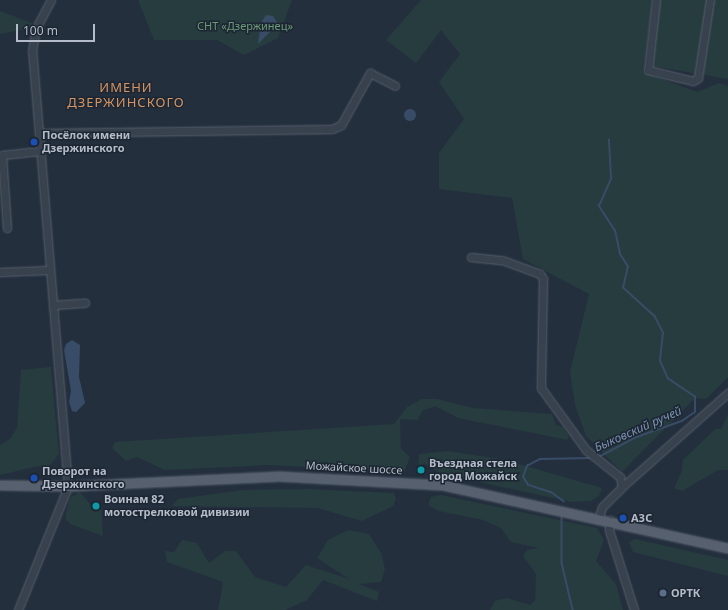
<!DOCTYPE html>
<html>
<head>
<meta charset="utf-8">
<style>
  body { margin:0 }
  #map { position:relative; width:728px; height:610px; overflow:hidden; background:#242f3e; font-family:"Noto Sans",sans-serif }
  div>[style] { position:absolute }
  .green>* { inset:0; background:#263c3f }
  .water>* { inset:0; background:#394c67 }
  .round { border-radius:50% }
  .stream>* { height:1.5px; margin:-0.75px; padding:0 0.75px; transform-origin:0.75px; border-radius:0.75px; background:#394c67 }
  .roads { filter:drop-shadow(0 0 1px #565f6c) drop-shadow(0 0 1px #565f6c) }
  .minor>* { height:7px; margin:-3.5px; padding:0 3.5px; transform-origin:3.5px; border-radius:3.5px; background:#38414e }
  .major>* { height:9px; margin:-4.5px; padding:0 4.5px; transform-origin:4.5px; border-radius:4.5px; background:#56606e }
  .dots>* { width:11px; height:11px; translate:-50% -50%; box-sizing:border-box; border:2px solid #1d2633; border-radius:50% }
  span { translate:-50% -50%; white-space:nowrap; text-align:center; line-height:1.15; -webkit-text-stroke:3px #1d2633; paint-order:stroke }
  .park-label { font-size:11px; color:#6b9a76 }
  .poi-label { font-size:11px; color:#b4bcc9; font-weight:700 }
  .left { translate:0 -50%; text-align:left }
  .street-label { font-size:11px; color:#b4bcc9 }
  .water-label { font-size:12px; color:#7c92b1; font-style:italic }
  .quarter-label { font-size:13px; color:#d59563; letter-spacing:1px }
  .scale { position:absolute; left:16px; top:24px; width:79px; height:18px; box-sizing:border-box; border:2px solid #b4bcc9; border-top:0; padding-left:5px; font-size:12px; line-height:14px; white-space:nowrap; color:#b4bcc9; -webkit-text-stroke:3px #1d2633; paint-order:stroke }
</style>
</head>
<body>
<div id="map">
  <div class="green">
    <div style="clip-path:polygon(138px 0,292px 0,278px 38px,244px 55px,217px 40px,154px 40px)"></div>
    <div style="clip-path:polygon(421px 0,652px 0,643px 72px,697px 92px,719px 83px,728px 86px,728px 377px,706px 399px,695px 398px,622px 472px,586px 436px,575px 405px,570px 372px,589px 294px,523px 259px,512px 198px,439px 189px,439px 153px,464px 119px,439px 82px,460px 54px,441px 30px,416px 63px,386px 40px)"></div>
    <div style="clip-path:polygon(660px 0,728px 0,728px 79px,652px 66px)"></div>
    <div style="clip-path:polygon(0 11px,32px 23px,31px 28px,0 34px)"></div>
    <div style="clip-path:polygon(51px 367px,59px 454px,47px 469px,38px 466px,0 475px,0 445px,11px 438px,17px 427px,21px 370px)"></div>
    <div style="clip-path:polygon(422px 399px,437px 399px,473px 408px,552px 414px,556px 425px,563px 427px,568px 434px,568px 440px,458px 418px,435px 406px,422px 411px,418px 420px,400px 419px,401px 449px,410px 457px,404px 472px,269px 465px,165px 470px,137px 457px,126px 461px,112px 448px,115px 442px,394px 424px,407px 407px)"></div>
    <div style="clip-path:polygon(728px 414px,728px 470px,718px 470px,682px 491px,674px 488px,682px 471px,683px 460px,715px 429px,721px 429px)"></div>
    <div style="clip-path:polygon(448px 451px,505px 460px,602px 488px,599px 496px,591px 501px,572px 502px,442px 474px,424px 463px,418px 469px,419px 454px)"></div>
    <div style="clip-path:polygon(306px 489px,394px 493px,396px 499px,393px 506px,362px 521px,318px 508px,172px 506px,178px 499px,242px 490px)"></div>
    <div style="clip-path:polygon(80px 492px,95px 510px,100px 510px,101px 501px,103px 536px,70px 524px,65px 518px,70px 498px)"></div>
    <div style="clip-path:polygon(441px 495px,597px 528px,604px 540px,596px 561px,616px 584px,623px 610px,490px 610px,495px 601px,507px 598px,530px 605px,535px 601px,536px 574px,523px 556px,527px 550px,538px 548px,511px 542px,501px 528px,483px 520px,439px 511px,428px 505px,431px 497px)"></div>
    <div style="clip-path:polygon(348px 530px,369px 534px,381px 553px,385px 569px,381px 582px,359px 584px,379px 592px,377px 601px,323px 580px,307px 600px,285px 610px,218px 610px,223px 582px,167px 562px,165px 551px,174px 552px,182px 540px,197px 543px,209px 563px,225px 551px,236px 551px,255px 577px,286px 587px,306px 565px,349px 579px,317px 558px,328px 540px)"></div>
    <div style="clip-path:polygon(635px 539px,728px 560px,728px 576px,633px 552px,629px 542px)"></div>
  </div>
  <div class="water">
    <div style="clip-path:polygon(266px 15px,273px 16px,278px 24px,258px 44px,261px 23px)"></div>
    <div class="round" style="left:404px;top:109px;width:12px;height:12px"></div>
    <div style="clip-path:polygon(72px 340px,80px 345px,79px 377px,85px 403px,76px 412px,72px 411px,69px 402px,71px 391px,64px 350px,66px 344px)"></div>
  </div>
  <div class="stream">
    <div style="left:599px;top:457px;width:40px;rotate:-28deg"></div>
    <div style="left:634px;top:438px;width:51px;rotate:-19.5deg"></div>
    <div style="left:682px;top:421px;width:16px;rotate:-35deg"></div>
    <div style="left:695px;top:412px;width:15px;rotate:-90deg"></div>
    <div style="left:695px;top:397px;width:32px;rotate:-146deg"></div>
    <div style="left:668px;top:379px;width:20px;rotate:-114deg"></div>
    <div style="left:660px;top:361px;width:28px;rotate:-84deg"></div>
    <div style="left:663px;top:333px;width:18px;rotate:-117deg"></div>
    <div style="left:655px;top:317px;width:43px;rotate:-137.8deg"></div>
    <div style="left:623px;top:288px;width:22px;rotate:-77deg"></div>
    <div style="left:628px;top:267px;width:15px;rotate:-122deg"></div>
    <div style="left:620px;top:254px;width:24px;rotate:-102deg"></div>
    <div style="left:615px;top:231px;width:30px;rotate:-123deg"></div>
    <div style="left:599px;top:206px;width:30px;rotate:-66deg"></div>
    <div style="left:611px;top:179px;width:39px;rotate:-93deg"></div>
    <div style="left:564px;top:502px;width:15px;rotate:-143deg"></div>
    <div style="left:552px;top:493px;width:25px;rotate:-162deg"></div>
    <div style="left:528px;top:485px;width:9px;rotate:-122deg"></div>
    <div style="left:523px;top:477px;width:12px;rotate:-70deg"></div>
    <div style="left:527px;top:466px;width:15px;rotate:-28deg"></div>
    <div style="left:540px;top:459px;width:52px;rotate:-1.1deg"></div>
    <div style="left:562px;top:515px;width:48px;rotate:90deg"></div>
    <div style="left:562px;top:563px;width:48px;rotate:76.8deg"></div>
  </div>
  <div class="roads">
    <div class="minor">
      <div style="left:656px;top:0;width:70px;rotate:96.5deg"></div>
      <div style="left:648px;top:70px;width:46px;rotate:13.7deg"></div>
      <div style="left:693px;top:81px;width:6px;rotate:-31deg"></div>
      <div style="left:698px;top:78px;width:79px;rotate:-81.3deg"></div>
      <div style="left:39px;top:133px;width:293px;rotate:-0.8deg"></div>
      <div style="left:332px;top:129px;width:10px;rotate:-24deg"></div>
      <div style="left:341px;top:125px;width:60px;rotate:-60.9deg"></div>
      <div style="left:370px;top:73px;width:28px;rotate:27deg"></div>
      <div style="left:7px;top:228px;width:73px;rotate:-93.9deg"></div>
      <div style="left:2px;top:155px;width:38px;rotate:-6deg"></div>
      <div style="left:471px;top:257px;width:31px;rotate:6deg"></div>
      <div style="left:502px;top:260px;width:40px;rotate:20.2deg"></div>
      <div style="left:540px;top:274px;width:6px;rotate:59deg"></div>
      <div style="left:543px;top:279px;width:109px;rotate:91.1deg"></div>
      <div style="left:541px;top:388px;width:77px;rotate:54deg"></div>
      <div style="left:586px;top:450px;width:43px;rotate:38.5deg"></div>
      <div style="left:620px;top:477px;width:10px;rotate:79deg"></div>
      <div style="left:0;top:272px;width:49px;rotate:-2.3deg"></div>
      <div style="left:53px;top:305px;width:32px;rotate:-4deg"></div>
      <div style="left:599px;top:517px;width:10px;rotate:-73deg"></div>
      <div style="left:602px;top:507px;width:28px;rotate:-45deg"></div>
      <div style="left:622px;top:487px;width:142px;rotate:-41.6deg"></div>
      <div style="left:610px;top:520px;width:10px;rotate:96deg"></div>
      <div style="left:609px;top:530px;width:84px;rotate:72.6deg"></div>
      <div style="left:18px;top:610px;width:134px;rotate:-68deg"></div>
      <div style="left:68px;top:486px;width:436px;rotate:-94.7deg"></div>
      <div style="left:32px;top:51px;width:23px;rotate:-80deg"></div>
      <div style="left:36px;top:28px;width:32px;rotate:-62deg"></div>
    </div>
    <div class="major">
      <div style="left:0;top:485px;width:68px;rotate:0.8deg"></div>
      <div style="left:68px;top:486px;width:209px;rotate:-2.7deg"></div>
      <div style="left:277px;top:476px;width:166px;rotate:3.1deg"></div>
      <div style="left:443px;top:485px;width:292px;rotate:12.5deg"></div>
    </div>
  </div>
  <div class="dots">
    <div style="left:34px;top:142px;background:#1a4fb4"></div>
    <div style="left:421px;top:470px;background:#0f9aa8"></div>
    <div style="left:34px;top:478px;background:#1a4fb4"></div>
    <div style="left:96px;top:506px;background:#0f9aa8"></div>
    <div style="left:623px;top:518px;background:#1a4fb4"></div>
    <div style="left:663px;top:593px;background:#5c6f8a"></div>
  </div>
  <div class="park-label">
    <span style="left:245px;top:26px">СНТ «Дзержинец»</span>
  </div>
  <div class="poi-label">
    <span class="left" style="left:42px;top:142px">Посёлок имени<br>Дзержинского</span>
    <span class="left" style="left:429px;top:470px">Въездная стела<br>город Можайск</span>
    <span class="left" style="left:42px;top:478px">Поворот на<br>Дзержинского</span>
    <span class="left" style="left:104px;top:506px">Воинам 82<br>мотострелковой дивизии</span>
    <span class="left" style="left:631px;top:518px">АЗС</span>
    <span class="left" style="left:671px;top:593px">ОРТК</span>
  </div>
  <div class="street-label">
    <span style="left:354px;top:468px;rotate:3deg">Можайское шоссе</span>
  </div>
  <div class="water-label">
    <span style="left:638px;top:429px;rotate:-24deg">Быковский ручей</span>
  </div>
  <div class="quarter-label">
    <span style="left:126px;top:95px">ИМЕНИ<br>ДЗЕРЖИНСКОГО</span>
  </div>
  <div class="scale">100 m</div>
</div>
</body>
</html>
